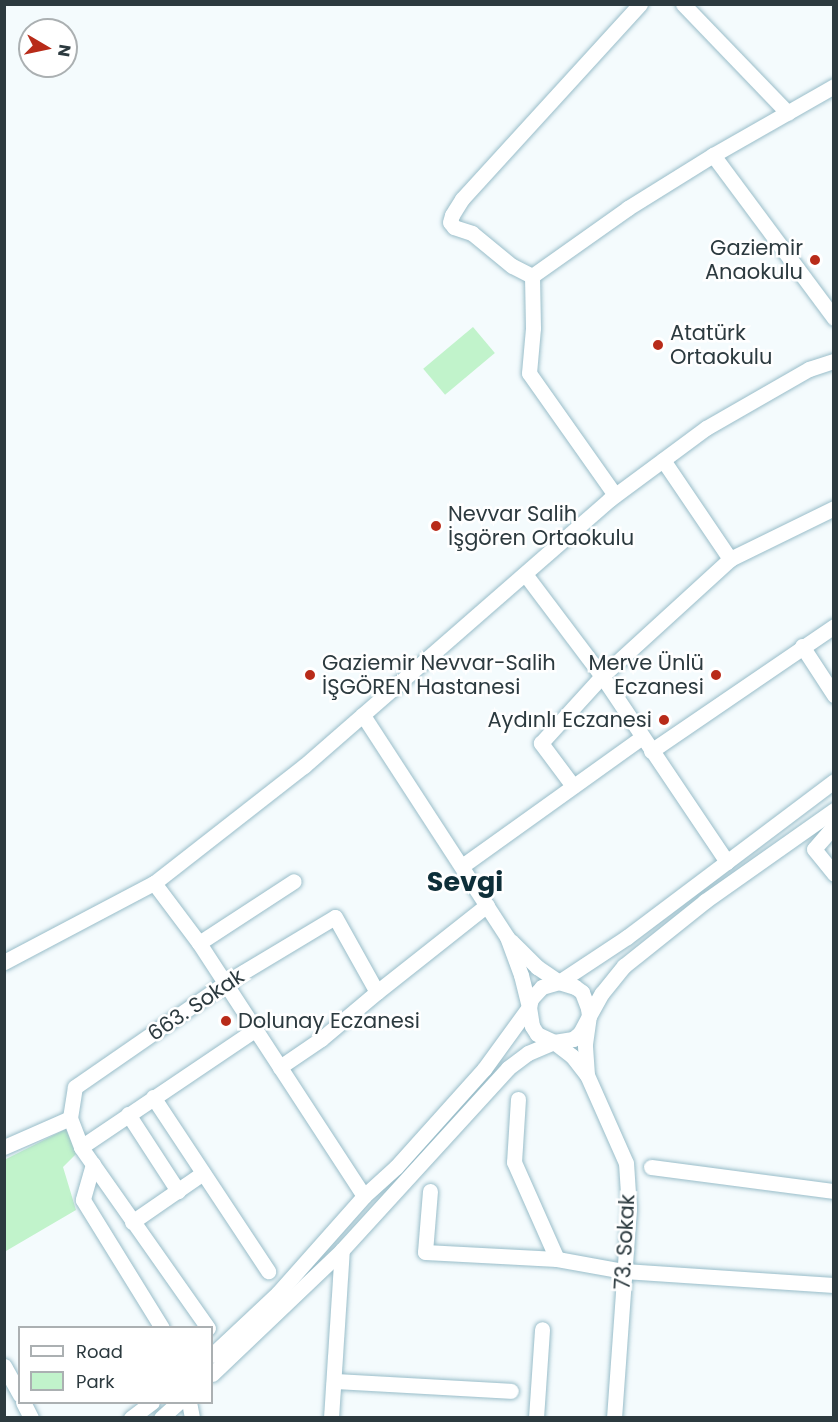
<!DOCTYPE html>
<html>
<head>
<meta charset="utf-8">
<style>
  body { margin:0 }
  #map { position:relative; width:838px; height:1422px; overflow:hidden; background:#f4fbfd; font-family:Poppins,sans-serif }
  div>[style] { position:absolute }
  .green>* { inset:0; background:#c1f3cb; transform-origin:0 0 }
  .roads { filter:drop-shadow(0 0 2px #99bdc9) drop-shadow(0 0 2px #99bdc9) }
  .minor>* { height:15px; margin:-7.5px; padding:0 7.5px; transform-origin:7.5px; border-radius:7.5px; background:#fff }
  .dots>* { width:16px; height:16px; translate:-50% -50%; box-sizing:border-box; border:3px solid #fff; border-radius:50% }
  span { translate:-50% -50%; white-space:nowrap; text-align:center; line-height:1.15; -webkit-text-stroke:5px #fff; paint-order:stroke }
  .poi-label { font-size:21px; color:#2c3a3f }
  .right { translate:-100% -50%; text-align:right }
  .left { translate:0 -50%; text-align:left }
  .street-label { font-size:21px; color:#2c3a3f }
  .district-label { font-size:27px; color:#0e2f39; font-weight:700 }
  .frame { position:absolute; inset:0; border:6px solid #2c3a3f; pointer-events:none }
  .legend { position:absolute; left:18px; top:1326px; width:195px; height:78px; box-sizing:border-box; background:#fff; border:2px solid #abb0b2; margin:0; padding:8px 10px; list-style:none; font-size:18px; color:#2c3a3f }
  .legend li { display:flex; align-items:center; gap:12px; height:30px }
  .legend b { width:30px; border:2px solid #abb0b2 }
  .north { position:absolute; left:18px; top:18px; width:60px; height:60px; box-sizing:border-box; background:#fff; border:2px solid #abb0b2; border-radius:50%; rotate:99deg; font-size:16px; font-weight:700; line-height:24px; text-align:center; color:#2c3a3f }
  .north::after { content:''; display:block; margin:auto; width:21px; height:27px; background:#b82b19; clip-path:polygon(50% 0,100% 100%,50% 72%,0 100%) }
</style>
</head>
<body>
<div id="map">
  <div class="green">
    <div style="left:473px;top:327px;width:34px;height:65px;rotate:50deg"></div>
    <div style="clip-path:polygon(66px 1129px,76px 1154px,63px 1167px,76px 1210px,6px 1251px,4px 1160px)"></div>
  </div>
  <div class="roads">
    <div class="minor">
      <div style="left:683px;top:4px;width:151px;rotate:46.1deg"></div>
      <div style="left:713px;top:155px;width:203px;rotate:53.4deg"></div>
      <div style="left:532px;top:276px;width:22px;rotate:-153deg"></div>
      <div style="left:512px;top:266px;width:52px;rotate:-140.5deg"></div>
      <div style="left:472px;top:233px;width:19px;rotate:-162deg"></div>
      <div style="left:454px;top:227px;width:6px;rotate:-129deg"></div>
      <div style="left:450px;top:222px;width:7px;rotate:-74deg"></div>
      <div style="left:452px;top:215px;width:19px;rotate:-58deg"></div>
      <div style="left:462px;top:199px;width:264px;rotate:-47.6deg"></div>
      <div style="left:663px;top:460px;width:120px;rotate:55.9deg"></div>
      <div style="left:730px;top:559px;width:116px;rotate:-26.1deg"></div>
      <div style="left:615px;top:495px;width:149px;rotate:-125.2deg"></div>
      <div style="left:529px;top:373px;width:45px;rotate:-84.9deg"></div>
      <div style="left:533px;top:328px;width:52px;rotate:-91.1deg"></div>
      <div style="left:532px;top:276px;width:118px;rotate:-35.3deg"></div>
      <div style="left:628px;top:208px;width:100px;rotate:-31.9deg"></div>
      <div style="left:713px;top:155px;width:139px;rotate:-29.7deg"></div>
      <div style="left:525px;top:574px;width:128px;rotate:53deg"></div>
      <div style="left:602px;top:676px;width:224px;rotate:56.1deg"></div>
      <div style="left:802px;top:646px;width:59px;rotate:56.9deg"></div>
      <div style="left:651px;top:751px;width:222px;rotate:-34.3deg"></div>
      <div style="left:573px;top:786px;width:54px;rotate:-126.7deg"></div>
      <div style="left:541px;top:743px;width:91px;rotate:-47.7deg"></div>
      <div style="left:602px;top:676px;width:173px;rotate:-42.4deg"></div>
      <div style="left:834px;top:826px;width:30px;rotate:131deg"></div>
      <div style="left:814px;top:849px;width:32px;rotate:51deg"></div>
      <div style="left:462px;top:866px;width:221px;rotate:-35.6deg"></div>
      <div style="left:154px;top:883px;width:75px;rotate:53.1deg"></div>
      <div style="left:199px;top:943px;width:302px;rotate:56.9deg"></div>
      <div style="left:511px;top:941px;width:37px;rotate:45deg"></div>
      <div style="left:537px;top:967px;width:27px;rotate:34deg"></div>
      <div style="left:199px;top:943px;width:113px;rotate:-33.1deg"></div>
      <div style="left:4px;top:962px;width:170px;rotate:-27.8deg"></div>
      <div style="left:154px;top:883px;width:190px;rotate:-38deg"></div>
      <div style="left:304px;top:766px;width:406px;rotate:-41.1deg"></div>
      <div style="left:610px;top:499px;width:119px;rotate:-36.5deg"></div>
      <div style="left:706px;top:428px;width:119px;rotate:-29.8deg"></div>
      <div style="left:809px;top:369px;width:26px;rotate:-18deg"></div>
      <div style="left:559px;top:982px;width:82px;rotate:-33.5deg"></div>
      <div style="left:627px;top:937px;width:259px;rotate:-37deg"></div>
      <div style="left:377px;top:992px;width:140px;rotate:-38.3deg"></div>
      <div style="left:153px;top:1097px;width:209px;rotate:56.5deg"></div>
      <div style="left:518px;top:1099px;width:63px;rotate:93.6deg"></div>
      <div style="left:514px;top:1162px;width:106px;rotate:66.1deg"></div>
      <div style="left:128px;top:1114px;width:92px;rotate:57deg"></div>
      <div style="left:70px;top:1118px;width:31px;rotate:69deg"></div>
      <div style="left:4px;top:1147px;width:72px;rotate:-23.7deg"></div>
      <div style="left:70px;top:1118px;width:31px;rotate:-81deg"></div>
      <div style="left:75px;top:1087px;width:183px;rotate:-34.7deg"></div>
      <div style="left:225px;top:983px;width:128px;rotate:-31deg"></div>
      <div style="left:335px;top:917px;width:86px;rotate:60.8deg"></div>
      <div style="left:377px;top:992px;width:73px;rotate:140deg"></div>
      <div style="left:321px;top:1039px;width:50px;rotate:145.7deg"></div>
      <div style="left:93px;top:1164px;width:37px;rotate:106deg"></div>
      <div style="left:83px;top:1200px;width:150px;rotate:58.3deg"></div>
      <div style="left:651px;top:1167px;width:185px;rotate:7.5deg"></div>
      <div style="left:430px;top:1191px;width:61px;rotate:94.7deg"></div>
      <div style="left:425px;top:1252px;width:132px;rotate:3deg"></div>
      <div style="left:557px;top:1259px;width:68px;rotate:10.2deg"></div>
      <div style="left:624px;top:1271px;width:210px;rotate:3.8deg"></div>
      <div style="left:132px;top:1222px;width:86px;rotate:-34.6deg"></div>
      <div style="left:208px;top:1328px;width:221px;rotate:-125.1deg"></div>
      <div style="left:81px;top:1147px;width:211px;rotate:-34deg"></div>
      <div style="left:212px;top:1355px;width:91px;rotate:-43.2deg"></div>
      <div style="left:278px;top:1293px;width:130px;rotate:-48.4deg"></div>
      <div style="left:364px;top:1196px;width:43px;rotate:-42.2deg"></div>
      <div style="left:396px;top:1167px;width:132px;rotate:-48.1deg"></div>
      <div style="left:484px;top:1069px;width:77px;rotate:-54deg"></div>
      <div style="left:529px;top:1007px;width:33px;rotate:-104deg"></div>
      <div style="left:521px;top:975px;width:40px;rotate:-110.2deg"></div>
      <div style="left:507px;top:937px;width:265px;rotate:-123deg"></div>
      <div style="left:4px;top:1366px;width:33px;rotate:61deg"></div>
      <div style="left:212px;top:1374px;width:180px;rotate:-43.6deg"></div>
      <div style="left:342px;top:1250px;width:246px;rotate:-47.6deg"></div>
      <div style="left:508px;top:1068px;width:25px;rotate:-37deg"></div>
      <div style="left:528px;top:1053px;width:28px;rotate:-23deg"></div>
      <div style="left:554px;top:1042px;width:19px;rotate:-9deg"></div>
      <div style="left:573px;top:1039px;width:9px;rotate:-41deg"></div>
      <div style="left:580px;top:1033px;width:19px;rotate:-62deg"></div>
      <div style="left:589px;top:1016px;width:8px;rotate:-97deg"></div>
      <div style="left:588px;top:1008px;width:17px;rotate:-111deg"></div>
      <div style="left:582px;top:992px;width:9px;rotate:-144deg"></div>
      <div style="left:575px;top:987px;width:17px;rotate:-163deg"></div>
      <div style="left:559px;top:982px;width:18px;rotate:164deg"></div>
      <div style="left:542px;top:987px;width:16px;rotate:133deg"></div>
      <div style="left:531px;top:999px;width:8px;rotate:104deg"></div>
      <div style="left:529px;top:1007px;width:19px;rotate:81deg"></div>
      <div style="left:532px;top:1026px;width:9px;rotate:58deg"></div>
      <div style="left:537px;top:1034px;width:19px;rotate:25deg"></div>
      <div style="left:554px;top:1042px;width:23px;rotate:38deg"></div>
      <div style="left:572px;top:1056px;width:24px;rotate:52deg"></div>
      <div style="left:334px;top:1381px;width:177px;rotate:3.2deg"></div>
      <div style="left:23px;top:1402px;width:18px;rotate:63deg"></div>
      <div style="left:189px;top:1402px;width:16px;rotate:79deg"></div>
      <div style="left:131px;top:1418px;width:26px;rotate:-37deg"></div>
      <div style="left:161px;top:1418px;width:24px;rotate:-42deg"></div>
      <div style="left:331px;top:1418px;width:168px;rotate:-86.3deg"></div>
      <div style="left:536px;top:1418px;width:89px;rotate:-86.1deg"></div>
      <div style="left:614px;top:1418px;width:210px;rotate:-85.9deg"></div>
      <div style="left:629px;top:1209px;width:46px;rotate:-93.7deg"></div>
      <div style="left:626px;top:1163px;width:96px;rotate:-113.9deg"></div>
      <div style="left:587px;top:1075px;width:31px;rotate:-94deg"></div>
      <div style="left:585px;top:1044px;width:28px;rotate:-82deg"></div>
      <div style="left:589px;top:1016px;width:26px;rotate:-61deg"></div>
      <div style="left:602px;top:993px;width:35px;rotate:-51deg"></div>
      <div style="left:624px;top:966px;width:104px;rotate:-38.7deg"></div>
      <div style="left:705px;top:901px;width:158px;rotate:-35.2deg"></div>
    </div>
  </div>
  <div class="dots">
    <div style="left:815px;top:260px;background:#b82b19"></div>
    <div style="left:658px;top:345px;background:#b82b19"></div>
    <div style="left:436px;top:526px;background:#b82b19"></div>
    <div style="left:310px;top:675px;background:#b82b19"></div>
    <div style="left:716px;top:675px;background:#b82b19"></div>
    <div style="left:664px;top:720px;background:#b82b19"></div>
    <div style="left:226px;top:1021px;background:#b82b19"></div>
  </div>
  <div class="poi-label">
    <span class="right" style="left:803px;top:260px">Gaziemir<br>Anaokulu</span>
    <span class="left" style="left:670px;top:345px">Atatürk<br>Ortaokulu</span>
    <span class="left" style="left:448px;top:526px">Nevvar Salih<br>İşgören Ortaokulu</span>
    <span class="left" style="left:322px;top:675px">Gaziemir Nevvar-Salih<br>İŞGÖREN Hastanesi</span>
    <span class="right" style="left:704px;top:675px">Merve Ünlü<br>Eczanesi</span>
    <span class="right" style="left:652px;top:720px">Aydınlı Eczanesi</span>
    <span class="left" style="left:238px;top:1021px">Dolunay Eczanesi</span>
  </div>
  <div class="street-label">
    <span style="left:196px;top:1005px;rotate:-34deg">663. Sokak</span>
    <span style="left:625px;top:1242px;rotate:-87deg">73. Sokak</span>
  </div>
  <div class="district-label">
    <span style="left:465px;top:882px">Sevgi</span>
  </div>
  <div class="frame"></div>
  <ul class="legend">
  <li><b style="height:8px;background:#fff"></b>Road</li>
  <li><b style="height:16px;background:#c1f3cb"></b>Park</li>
  </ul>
  <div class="north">N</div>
</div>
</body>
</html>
